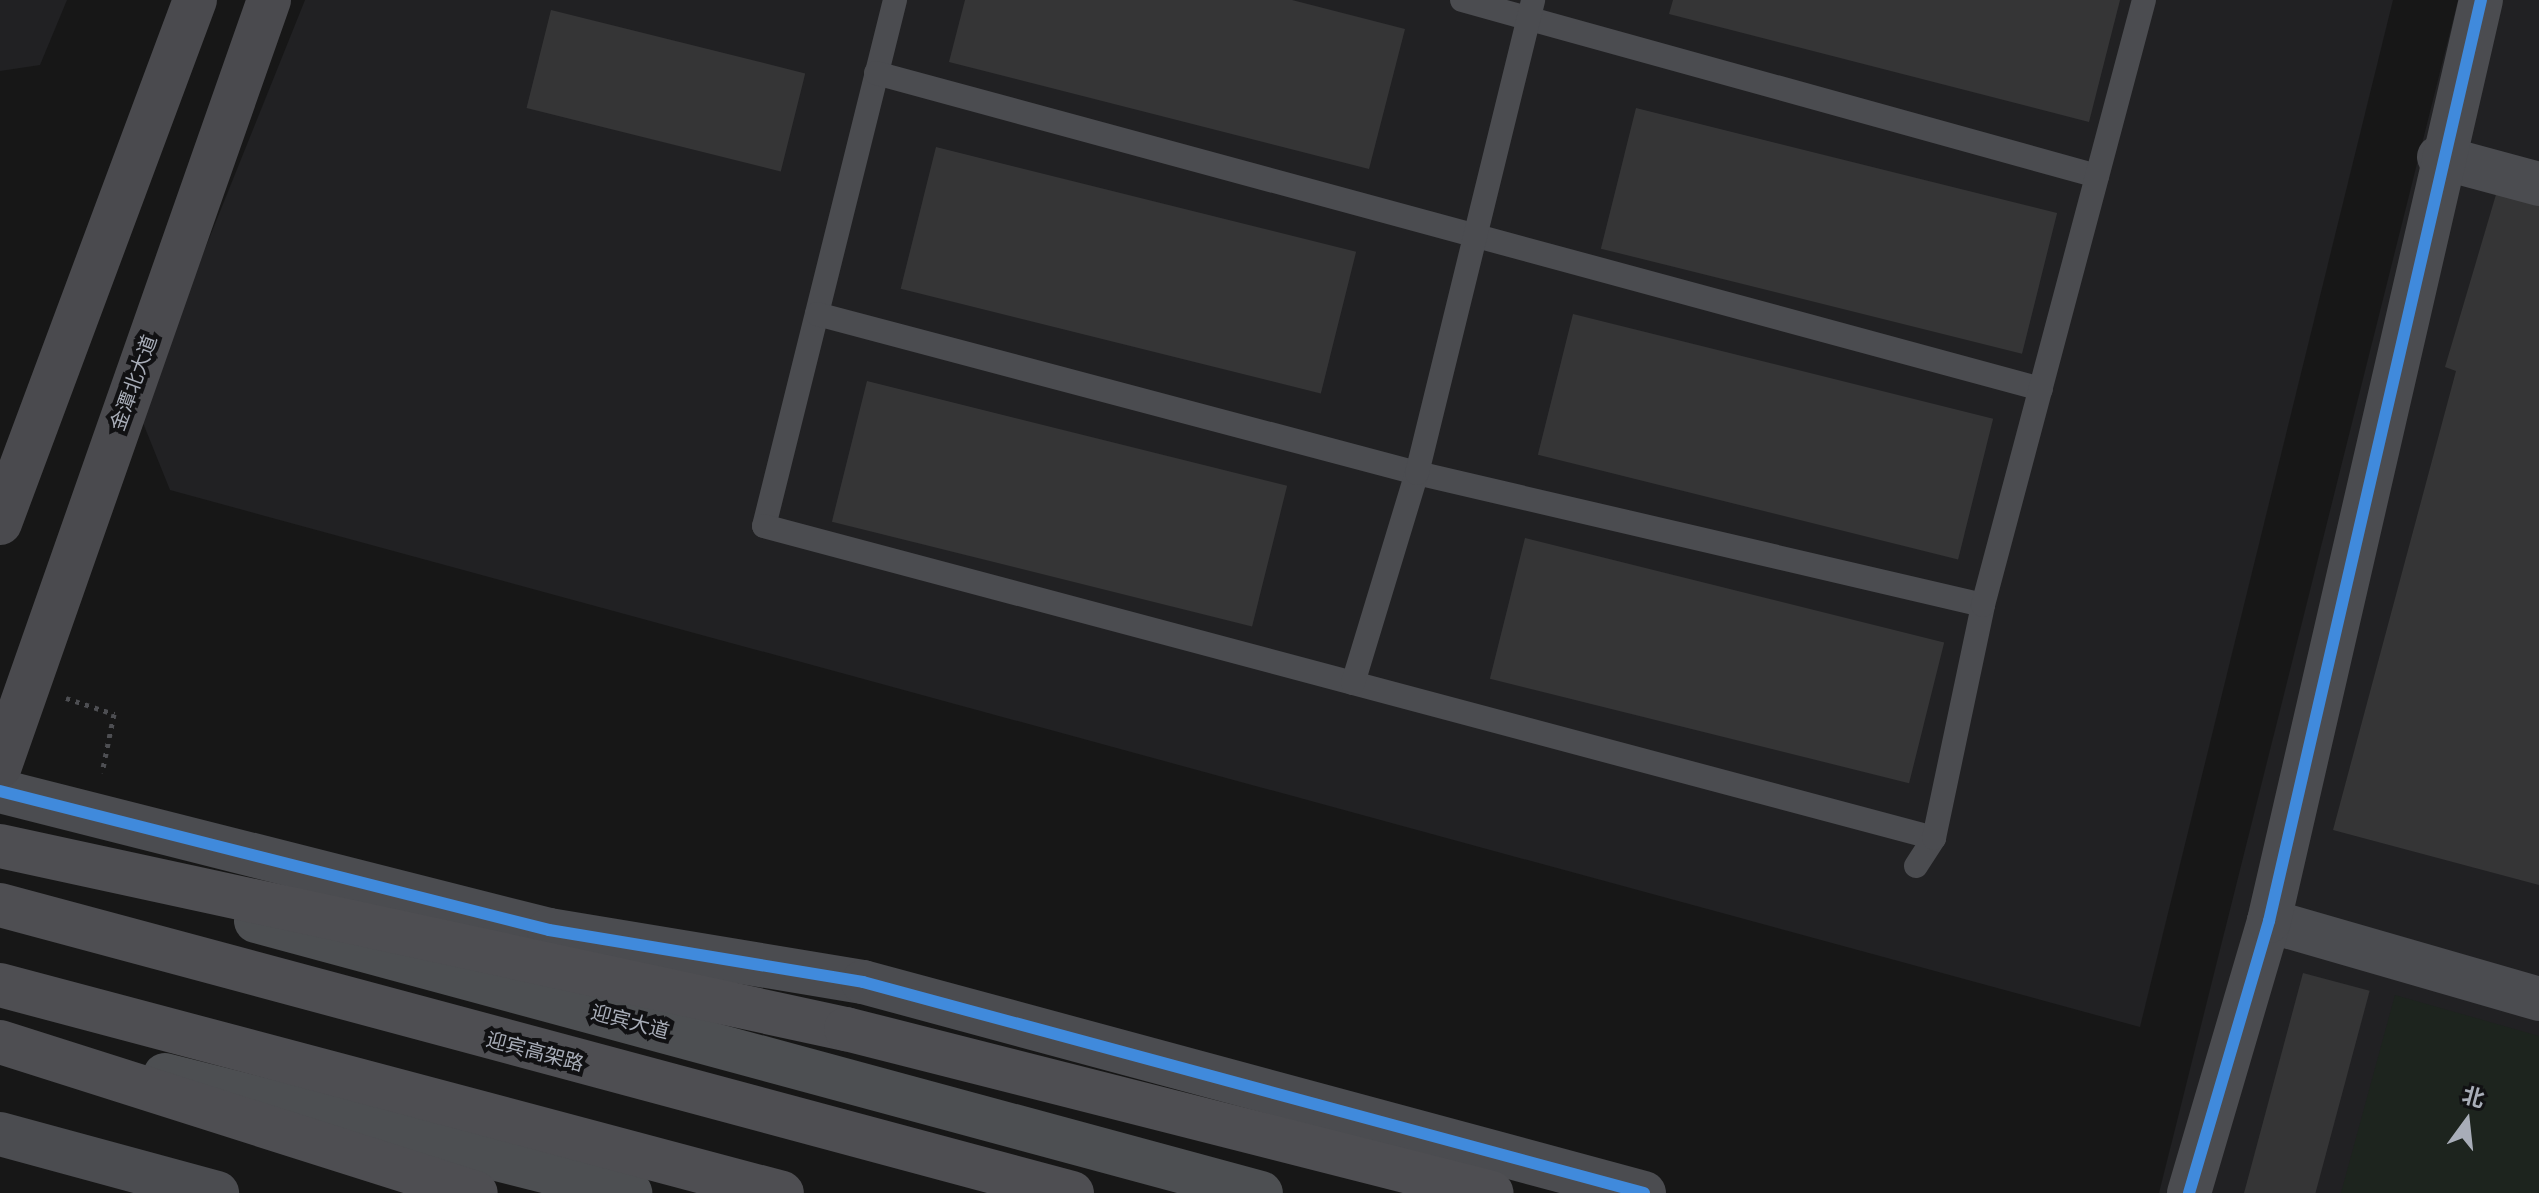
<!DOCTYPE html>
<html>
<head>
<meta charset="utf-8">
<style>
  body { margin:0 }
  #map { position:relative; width:2539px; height:1193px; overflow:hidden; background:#171717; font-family:Arial,"Noto Sans SC",sans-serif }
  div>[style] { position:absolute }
  .built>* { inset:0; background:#212123 }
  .green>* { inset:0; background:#1d241e }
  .building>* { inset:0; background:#353536; transform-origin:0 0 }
  .path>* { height:5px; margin-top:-2.5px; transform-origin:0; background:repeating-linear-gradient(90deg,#4d4e52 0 4px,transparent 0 10px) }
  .service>* { height:24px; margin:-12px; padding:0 12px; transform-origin:12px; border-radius:12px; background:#4b4c50 }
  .minor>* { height:44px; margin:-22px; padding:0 22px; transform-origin:22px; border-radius:22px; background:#4b4c50 }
  .tertiary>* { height:44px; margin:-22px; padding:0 22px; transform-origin:22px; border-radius:22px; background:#4b4c50 }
  .secondary>* { height:44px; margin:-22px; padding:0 22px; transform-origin:22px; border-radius:22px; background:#4a4a4e }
  .primary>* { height:44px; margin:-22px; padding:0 22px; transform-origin:22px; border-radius:22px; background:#4d4f52 }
  .trunk>* { height:44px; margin:-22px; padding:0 22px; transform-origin:22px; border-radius:22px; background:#4e4e52 }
  .trunk-bridge>* { height:44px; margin:-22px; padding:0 22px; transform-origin:22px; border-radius:22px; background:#4e4e52 }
  .cycleway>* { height:12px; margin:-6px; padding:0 6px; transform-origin:6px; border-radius:6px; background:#408adc }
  span { translate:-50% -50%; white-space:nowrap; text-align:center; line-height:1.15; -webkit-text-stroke:8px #111113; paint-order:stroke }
  .street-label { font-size:20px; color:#a8adb8 }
  .north { position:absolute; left:2427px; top:1081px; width:80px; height:80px; -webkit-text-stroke:6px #111113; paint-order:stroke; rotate:15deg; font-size:22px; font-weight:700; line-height:32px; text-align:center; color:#a8adb8 }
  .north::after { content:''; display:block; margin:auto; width:28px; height:36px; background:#a8adb8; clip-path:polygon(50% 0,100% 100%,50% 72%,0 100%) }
</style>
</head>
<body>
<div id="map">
  <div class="built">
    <div style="clip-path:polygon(0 0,67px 0,40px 65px,0 71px)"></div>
    <div style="clip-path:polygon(305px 0,2393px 0,2140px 1027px,170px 490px,139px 413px)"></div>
    <div style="clip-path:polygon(2458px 0,2539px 0,2539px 1193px,2159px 1193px)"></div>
  </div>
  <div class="green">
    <div style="clip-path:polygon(2395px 995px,2539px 1036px,2539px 1193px,2341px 1193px)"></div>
  </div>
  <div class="building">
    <div style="clip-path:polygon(965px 0,1292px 0,1405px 29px,1369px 169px,949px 62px)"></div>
    <div style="clip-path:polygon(1673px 0,2120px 0,2089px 122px,1669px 14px)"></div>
    <div style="left:551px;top:10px;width:262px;height:101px;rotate:14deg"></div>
    <div style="left:1636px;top:108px;width:434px;height:145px;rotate:14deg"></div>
    <div style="left:936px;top:147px;width:433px;height:146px;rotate:14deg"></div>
    <div style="clip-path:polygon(2500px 181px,2539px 191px,2539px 885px,2333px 830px,2456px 371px,2445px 367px)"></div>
    <div style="left:1573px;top:314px;width:433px;height:145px;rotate:14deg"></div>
    <div style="left:867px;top:381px;width:433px;height:145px;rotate:14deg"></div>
    <div style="left:1525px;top:538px;width:432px;height:145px;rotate:14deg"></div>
    <div style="left:2303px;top:973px;width:69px;height:228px;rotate:15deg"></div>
  </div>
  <div class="path">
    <div style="left:66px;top:698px;width:51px;rotate:18.4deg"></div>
    <div style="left:114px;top:714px;width:60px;rotate:101.5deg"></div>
  </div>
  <div class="service">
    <div style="left:895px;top:0;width:542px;rotate:103.98deg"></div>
    <div style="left:764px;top:526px;width:1211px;rotate:14.93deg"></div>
    <div style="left:1462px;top:0;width:659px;rotate:15.49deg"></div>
    <div style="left:876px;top:73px;width:1207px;rotate:15.18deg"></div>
    <div style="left:817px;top:314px;width:621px;rotate:14.84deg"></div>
    <div style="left:1417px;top:473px;width:581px;rotate:13.13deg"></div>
    <div style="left:1353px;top:683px;width:220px;rotate:-73.1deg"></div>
    <div style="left:1417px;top:473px;width:487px;rotate:-76.2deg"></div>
    <div style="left:1916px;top:866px;width:33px;rotate:-57deg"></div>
    <div style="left:1934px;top:838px;width:238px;rotate:-78.1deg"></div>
    <div style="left:1983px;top:605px;width:626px;rotate:-75.1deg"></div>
  </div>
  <div class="minor">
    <div style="left:2439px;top:157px;width:104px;rotate:15.1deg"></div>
    <div style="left:2269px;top:921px;width:281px;rotate:16.1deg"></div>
    <div style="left:2189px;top:1193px;width:284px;rotate:-73.6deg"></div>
    <div style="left:2269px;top:921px;width:945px;rotate:-77.04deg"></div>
  </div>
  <div class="tertiary">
    <div style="left:0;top:791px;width:566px;rotate:14.21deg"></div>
    <div style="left:549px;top:930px;width:318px;rotate:9.4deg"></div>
    <div style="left:863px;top:982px;width:809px;rotate:15.12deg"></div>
    <div style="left:0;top:1134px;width:225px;rotate:15.2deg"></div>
  </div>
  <div class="secondary">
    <div style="left:0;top:523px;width:558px;rotate:-69.55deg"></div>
    <div style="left:0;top:766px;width:812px;rotate:-70.65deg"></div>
  </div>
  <div class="primary">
    <div style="left:256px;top:921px;width:1041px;rotate:15.14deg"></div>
    <div style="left:165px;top:1075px;width:480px;rotate:14.2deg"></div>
  </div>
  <div class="trunk">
    <div style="left:0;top:846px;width:866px;rotate:12.21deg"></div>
    <div style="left:846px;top:1029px;width:666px;rotate:14.24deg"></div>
    <div style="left:0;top:1042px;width:499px;rotate:17.6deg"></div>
  </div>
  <div class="trunk-bridge">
    <div style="left:0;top:905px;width:1110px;rotate:15.04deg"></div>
    <div style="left:0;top:985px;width:809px;rotate:14.89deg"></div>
  </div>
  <div class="cycleway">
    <div style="left:0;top:791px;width:566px;rotate:14.21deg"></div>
    <div style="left:549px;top:930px;width:318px;rotate:9.4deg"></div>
    <div style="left:863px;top:982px;width:809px;rotate:15.12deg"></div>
    <div style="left:2189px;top:1193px;width:284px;rotate:-73.6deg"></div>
    <div style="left:2269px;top:921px;width:945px;rotate:-77.04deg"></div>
  </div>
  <div class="street-label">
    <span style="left:134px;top:383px;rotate:-70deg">金潭北大道</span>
    <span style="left:630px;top:1022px;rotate:15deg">迎宾大道</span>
    <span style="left:535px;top:1052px;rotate:15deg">迎宾高架路</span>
  </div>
  <div class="north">北</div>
</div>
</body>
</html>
